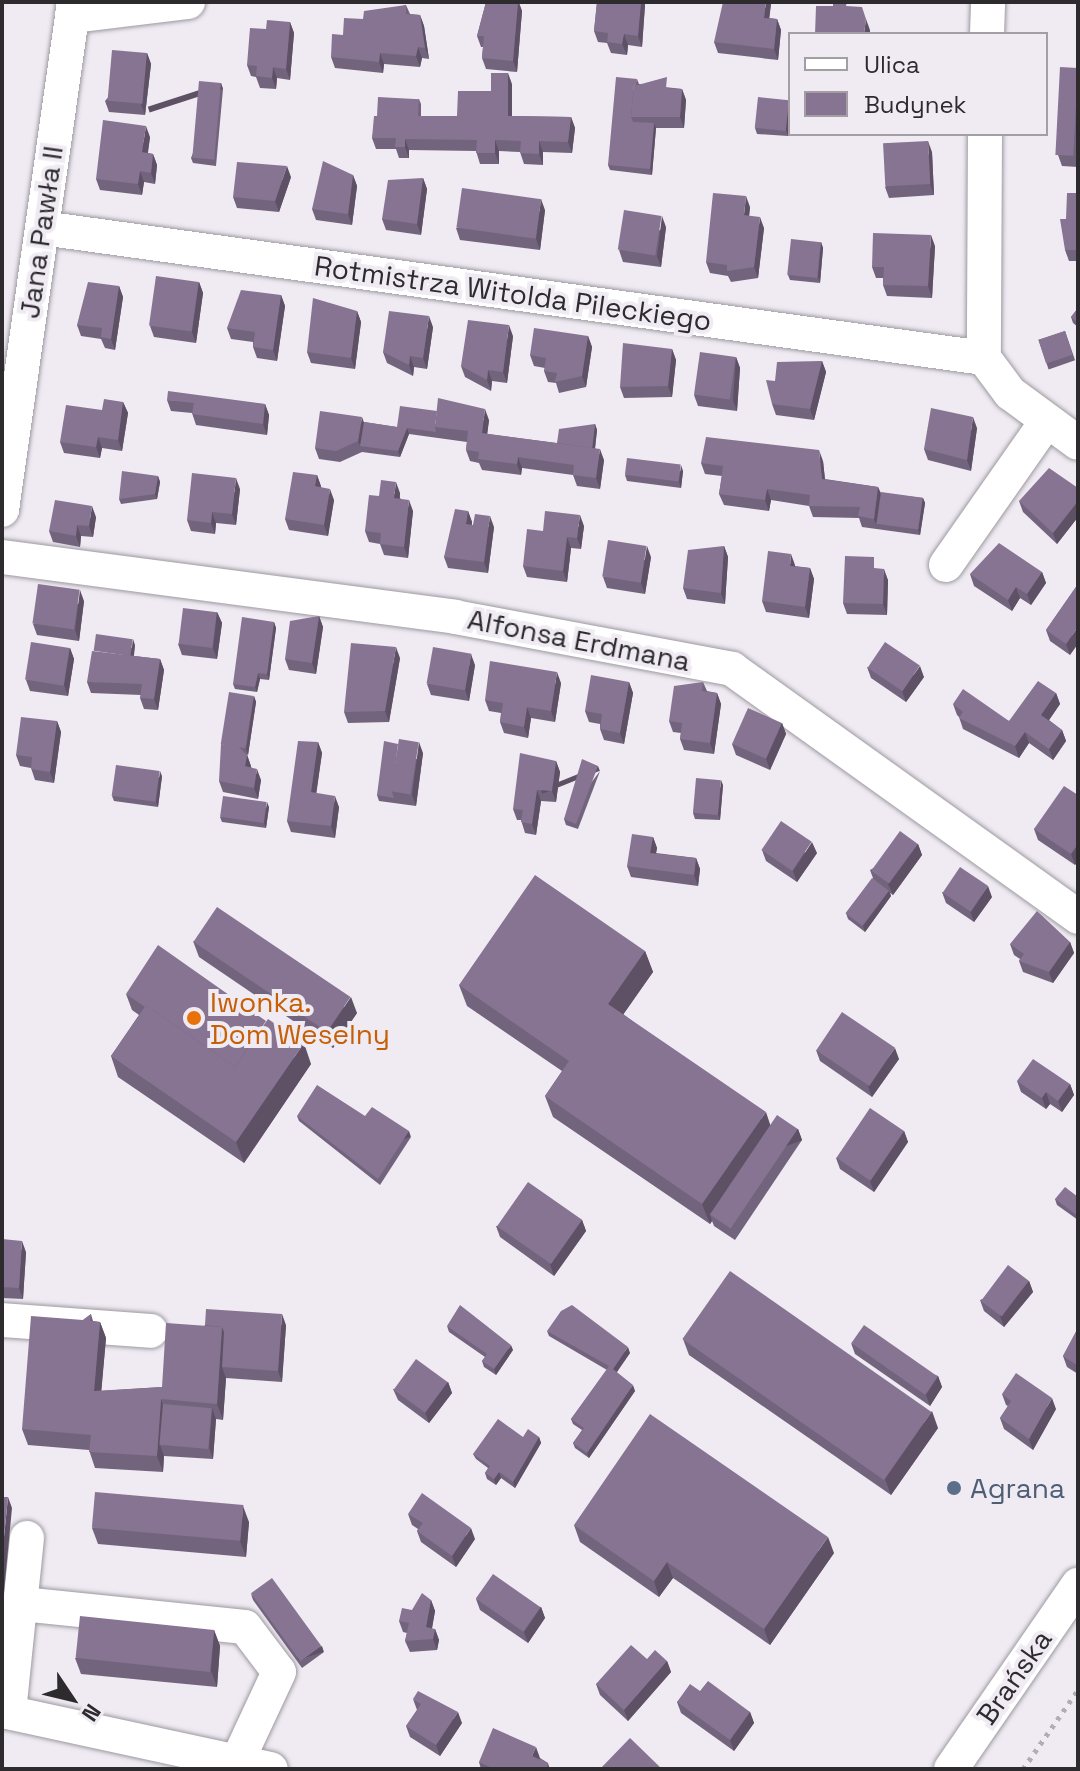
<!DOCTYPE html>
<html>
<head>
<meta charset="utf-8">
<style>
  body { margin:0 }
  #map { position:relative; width:1080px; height:1771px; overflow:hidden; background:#f0ebf3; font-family:"Space Grotesk",sans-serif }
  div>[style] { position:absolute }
  .path>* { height:5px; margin-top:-2.5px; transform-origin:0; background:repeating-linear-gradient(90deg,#b1adb3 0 4px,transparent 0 10px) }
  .roads { filter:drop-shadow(0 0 2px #9d99a0) drop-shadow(0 0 2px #9d99a0) }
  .minor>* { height:34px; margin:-17px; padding:0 17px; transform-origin:17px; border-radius:17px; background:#fff }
  .wall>* { inset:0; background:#73647e; transform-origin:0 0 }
  .shaded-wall>* { inset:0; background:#5e5166; transform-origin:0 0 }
  .building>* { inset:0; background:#867492; transform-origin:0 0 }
  .dots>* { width:22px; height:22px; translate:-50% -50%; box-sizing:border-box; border:4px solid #f0ebf3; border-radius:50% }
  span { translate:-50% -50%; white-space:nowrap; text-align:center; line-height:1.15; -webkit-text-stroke:8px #f0ebf3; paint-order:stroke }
  .street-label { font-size:28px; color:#2d2b2e }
  .food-label { font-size:28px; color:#c56008 }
  .left { translate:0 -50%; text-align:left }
  .service-label { font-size:28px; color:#4e5e75 }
  .frame { position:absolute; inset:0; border:4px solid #2d2b2e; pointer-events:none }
  .legend { position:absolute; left:788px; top:32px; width:260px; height:104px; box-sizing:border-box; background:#f0ebf3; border:2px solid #a29ea4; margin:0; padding:10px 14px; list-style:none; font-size:24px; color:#2d2b2e }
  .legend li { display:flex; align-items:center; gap:16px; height:40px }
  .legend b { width:40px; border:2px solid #a29ea4 }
  .north { position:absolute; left:32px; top:1659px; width:80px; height:80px; -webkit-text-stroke:6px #f0ebf3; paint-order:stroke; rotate:125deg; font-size:22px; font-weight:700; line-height:32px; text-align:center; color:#2d2b2e }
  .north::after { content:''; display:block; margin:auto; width:28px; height:36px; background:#2d2b2e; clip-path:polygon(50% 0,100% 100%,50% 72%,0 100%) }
</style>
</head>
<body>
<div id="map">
  <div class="path">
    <div style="left:1023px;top:1769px;width:96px;rotate:-55.2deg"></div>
  </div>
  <div class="roads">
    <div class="minor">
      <div style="left:72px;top:16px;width:117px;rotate:-6.9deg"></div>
      <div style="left:987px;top:34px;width:32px;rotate:-88deg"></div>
      <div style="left:985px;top:134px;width:224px;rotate:90.3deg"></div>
      <div style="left:984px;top:358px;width:44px;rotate:53.4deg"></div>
      <div style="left:1010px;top:393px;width:84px;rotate:36.3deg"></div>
      <div style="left:42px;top:228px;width:951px;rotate:7.86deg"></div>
      <div style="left:2px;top:510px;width:513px;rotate:-81.93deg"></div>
      <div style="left:2px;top:557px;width:457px;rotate:7.5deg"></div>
      <div style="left:455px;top:617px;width:282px;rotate:10.6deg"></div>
      <div style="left:732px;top:669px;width:426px;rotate:35.6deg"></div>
      <div style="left:946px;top:565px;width:176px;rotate:-55deg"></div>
      <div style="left:2px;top:1320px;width:149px;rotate:4.2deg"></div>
      <div style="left:22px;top:1604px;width:224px;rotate:5.9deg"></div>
      <div style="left:245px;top:1627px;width:56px;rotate:52.9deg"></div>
      <div style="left:279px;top:1672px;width:97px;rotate:115deg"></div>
      <div style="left:2px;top:1711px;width:275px;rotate:12.2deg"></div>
      <div style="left:9px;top:1712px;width:175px;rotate:-84.1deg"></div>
      <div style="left:951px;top:1769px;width:224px;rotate:-55.4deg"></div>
    </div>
  </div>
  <div class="wall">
    <div style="clip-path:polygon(486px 2px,519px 2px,522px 11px,517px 72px,486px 69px,482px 58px,483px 47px,481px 47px,477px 36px)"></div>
    <div style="clip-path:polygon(597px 2px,644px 2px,645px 5px,642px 47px,628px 45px,627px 55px,611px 53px,607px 43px,598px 42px,594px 31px)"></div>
    <div style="clip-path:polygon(771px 4px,769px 18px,777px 19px,781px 30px,778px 60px,718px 53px,714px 42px)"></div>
    <div style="clip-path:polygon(406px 5px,410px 14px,420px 15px,424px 26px,429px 59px,422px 58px,420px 67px,384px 64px,383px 73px,335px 68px,331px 57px,343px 35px,363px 19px)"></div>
    <div style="clip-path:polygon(290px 22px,294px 33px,290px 80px,277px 78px,276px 89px,260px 88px,256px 77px,251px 76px,247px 65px,266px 29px)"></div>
    <div style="clip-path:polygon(147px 53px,151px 64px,145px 115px,109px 112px,105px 101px)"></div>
    <div style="clip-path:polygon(1078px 68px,1078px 167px,1062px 166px,1058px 155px)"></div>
    <div style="clip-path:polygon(637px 79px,639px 84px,682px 89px,686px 100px,684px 128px,656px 128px,652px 175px,610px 170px,608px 165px)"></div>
    <div style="clip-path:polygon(221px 83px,223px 89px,216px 166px,193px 163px,191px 158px)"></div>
    <div style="clip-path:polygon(512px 84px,512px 116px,571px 117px,575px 128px,572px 153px,543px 152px,543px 165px,524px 164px,520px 152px,499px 151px,499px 164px,480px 164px,476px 151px,409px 150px,409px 158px,399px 158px,396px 149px,376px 149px,372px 138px,377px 116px,419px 99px,421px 104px,421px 116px,457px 116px,491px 91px)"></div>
    <div style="clip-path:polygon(789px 100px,788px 136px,757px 134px,755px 128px)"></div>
    <div style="clip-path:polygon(150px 137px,148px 153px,153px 154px,157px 165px,155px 184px,144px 182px,142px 195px,100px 190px,96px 179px)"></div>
    <div style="clip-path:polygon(932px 152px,934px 195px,889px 198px,885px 187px)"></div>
    <div style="clip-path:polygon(353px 175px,357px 186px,352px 225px,316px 220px,312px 209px)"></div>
    <div style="clip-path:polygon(291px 177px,279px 212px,237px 208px,233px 197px)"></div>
    <div style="clip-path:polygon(423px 178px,427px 189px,421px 235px,386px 230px,382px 219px)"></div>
    <div style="clip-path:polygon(1078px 193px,1078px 261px,1069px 261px,1065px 250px)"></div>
    <div style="clip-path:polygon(750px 207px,749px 216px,764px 228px,758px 278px,731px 282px,728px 276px,710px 273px,706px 262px)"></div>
    <div style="clip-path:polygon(545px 210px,540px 250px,460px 240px,456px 228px)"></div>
    <div style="clip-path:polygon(666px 227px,661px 267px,623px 262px,619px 250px)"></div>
    <div style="clip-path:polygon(821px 242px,823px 248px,820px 283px,790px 280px,788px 275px)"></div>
    <div style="clip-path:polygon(935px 246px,932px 298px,887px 296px,883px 285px,883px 278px,876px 278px,872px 267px)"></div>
    <div style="clip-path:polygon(199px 282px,203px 293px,196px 343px,154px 337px,150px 326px)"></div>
    <div style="clip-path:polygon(119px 286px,123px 297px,115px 350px,105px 348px,101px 339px,81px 336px,77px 325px)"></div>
    <div style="clip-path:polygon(281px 295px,285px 306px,277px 361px,257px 358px,253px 347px,253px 342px,231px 339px,227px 328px)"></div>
    <div style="clip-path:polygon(1078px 308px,1078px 327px,1073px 323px,1071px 317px)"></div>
    <div style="clip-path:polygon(357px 311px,361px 322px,355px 369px,311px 363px,307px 352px)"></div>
    <div style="clip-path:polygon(433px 327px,427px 369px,414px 367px,413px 376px,387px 363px,383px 352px)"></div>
    <div style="left:1065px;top:331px;width:31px;height:28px;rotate:71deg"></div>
    <div style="clip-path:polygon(513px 336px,507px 383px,492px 381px,491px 391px,465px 377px,461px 366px)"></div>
    <div style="clip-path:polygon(588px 336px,592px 347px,586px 387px,559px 393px,556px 383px,548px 382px,544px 371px,545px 368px,534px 366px,530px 355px)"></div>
    <div style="clip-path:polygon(672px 349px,676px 360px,672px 397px,624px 398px,620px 387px)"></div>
    <div style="clip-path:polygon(736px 357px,740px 368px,737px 411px,698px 406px,694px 395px)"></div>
    <div style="clip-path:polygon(822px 361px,826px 372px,814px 420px,776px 415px,772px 404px,775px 381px)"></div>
    <div style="clip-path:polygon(167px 400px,265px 404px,269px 415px,267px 435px,196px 425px,192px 413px,171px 411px)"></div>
    <div style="clip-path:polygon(123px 402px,128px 413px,122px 451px,102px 448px,100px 458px,64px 453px,60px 442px,102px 410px)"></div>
    <div style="clip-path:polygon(489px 420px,487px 434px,557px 443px,595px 424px,597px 430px,595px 448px,604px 460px,600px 489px,577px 486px,573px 475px,522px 468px,521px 475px,482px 470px,479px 463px,470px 461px,466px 450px,467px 442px,409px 434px,400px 457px,362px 452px,340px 462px,319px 459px,315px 448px,364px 422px,397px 427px)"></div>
    <div style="clip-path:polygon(977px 428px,971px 471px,928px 460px,924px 449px)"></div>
    <div style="clip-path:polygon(823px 461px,825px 479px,878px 487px,881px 493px,923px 498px,925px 503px,920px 535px,862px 527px,859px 518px,813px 517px,809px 506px,771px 500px,769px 511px,724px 505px,719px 494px,722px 476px,705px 474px,701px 463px)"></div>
    <div style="clip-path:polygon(683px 471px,681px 488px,627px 481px,625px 475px)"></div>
    <div style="clip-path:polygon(317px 475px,321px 487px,334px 500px,328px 536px,289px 530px,285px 519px)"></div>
    <div style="clip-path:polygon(158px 476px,160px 482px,157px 499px,121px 504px,119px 499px)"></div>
    <div style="clip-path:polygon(1078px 488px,1078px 517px,1057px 544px,1023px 512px,1019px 501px)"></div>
    <div style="clip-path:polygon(240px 489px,236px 525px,216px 523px,215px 534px,191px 531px,187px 520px)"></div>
    <div style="clip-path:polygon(400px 493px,400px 498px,413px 511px,408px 558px,384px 555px,380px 544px,369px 542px,365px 531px,379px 496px)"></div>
    <div style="clip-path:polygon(468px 511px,472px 522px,472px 525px,494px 527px,488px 573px,448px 568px,444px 557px)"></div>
    <div style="clip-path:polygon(96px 517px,93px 537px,81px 536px,80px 547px,53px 542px,49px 531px)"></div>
    <div style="clip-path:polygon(584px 526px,581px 549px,571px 548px,567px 582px,527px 577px,523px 566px,543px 531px)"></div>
    <div style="clip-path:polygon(724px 546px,728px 557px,725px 604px,687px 599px,683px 588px)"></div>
    <div style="clip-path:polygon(651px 557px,645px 594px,607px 588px,603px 577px)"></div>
    <div style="clip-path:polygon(795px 565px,795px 566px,810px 568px,814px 579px,809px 618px,766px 612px,762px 601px)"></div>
    <div style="clip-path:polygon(878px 569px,888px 580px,887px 615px,847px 614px,843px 603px)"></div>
    <div style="clip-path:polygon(1042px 572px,1046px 583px,1031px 605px,1020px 598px,1012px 611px,974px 586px,970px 574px)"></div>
    <div style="clip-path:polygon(1078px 584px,1070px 655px,1050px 641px,1046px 630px)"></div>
    <div style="clip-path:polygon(84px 601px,79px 641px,37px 635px,33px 624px)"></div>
    <div style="clip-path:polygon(217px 612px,222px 623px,217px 659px,182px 655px,178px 644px)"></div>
    <div style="clip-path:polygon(319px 616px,323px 627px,316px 674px,289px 670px,285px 659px)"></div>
    <div style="clip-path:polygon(274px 622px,276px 628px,269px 680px,260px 679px,257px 692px,235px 689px,233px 684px)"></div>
    <div style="clip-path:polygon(135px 645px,134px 656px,160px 659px,164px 670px,158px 710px,144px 709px,140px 698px,141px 695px,91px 693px,87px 682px)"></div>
    <div style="clip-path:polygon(70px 648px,74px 659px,68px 696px,30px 691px,26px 680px)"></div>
    <div style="clip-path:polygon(400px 658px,389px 722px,348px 723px,344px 712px)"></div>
    <div style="clip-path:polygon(475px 665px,469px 701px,431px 695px,427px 684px)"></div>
    <div style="clip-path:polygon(867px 667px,924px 677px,906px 702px,871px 678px)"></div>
    <div style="clip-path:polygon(629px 682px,633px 693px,624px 744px,604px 740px,600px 729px,600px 724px,589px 722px,585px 711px)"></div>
    <div style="clip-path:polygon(703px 682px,707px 691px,717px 693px,721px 704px,714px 754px,684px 750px,680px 739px,681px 733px,673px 732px,669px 721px)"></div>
    <div style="clip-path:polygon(561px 683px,555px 722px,531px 718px,528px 738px,504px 733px,500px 722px,501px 713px,489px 711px,485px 700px)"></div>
    <div style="clip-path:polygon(1056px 693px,1060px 704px,1049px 720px,1062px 730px,1066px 741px,1053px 760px,1029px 743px,1019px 758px,963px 729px,959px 717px,957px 715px,953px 704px,1009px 721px)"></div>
    <div style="clip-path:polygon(254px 696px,256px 702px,248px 755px,247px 754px,251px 767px,261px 780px,258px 799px,223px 792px,219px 781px)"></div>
    <div style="clip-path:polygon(57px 721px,61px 732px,54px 783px,35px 780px,31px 768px,20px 766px,16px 755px)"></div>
    <div style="clip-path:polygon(782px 723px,786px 734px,770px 770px,736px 755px,732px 744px)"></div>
    <div style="clip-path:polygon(318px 742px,322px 753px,316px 793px,339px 807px,335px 838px,291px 832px,287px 821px)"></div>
    <div style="clip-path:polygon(423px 753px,416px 806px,379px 801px,377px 795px)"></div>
    <div style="clip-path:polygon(556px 761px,560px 772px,556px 802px,541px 801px,536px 835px,525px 833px,521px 820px,517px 820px,513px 809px)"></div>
    <div style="clip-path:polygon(600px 771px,578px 829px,566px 825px,564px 819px)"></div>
    <div style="clip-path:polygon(162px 776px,158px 807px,114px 801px,112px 796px)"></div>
    <div style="clip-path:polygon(723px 785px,720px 820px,695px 819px,693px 813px)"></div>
    <div style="clip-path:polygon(1078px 795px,1078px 861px,1075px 865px,1038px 840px,1034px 829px)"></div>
    <div style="clip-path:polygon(269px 807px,266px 828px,222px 822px,220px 817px)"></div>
    <div style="clip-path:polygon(653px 837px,657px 848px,656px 853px,696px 858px,700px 869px,698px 886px,631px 877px,627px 866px)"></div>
    <div style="clip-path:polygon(918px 844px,922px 855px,893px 895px,890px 893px,891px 896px,865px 932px,848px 919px,846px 913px,873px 878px,870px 870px)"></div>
    <div style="clip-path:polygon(762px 850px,817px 853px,797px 882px,766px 861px)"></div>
    <div style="clip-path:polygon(942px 892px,992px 897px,974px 922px,946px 903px)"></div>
    <div style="clip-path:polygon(193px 941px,357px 1013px,333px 1048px,199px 957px)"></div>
    <div style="clip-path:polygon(1070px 942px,1074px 953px,1053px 983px,1023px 972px,1019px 961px,1020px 959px,1014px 955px,1010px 944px)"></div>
    <div style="clip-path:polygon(645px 951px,653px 972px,623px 1014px,770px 1125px,798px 1129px,802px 1140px,735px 1240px,714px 1226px,712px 1221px,710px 1224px,553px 1117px,545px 1096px,562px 1071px,467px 1006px,459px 985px)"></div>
    <div style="clip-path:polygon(126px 994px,311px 1064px,244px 1163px,118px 1077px,111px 1056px,139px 1015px,132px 1010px)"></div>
    <div style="clip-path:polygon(816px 1050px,899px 1059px,872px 1097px,820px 1061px)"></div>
    <div style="clip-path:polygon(1017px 1081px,1070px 1084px,1074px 1095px,1062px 1112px,1050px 1104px,1046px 1109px,1021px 1092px)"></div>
    <div style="clip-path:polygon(297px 1116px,411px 1137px,380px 1185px,299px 1121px)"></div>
    <div style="clip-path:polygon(904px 1131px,908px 1142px,874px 1192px,840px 1169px,836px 1158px)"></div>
    <div style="clip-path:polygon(1078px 1197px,1078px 1220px,1057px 1205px,1055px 1199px)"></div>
    <div style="clip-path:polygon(582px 1220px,586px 1231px,554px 1276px,500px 1237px,496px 1226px)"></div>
    <div style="clip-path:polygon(2px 1239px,26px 1252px,23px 1299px,2px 1298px)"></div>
    <div style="clip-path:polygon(1029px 1281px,1033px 1292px,1004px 1327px,984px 1311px,980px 1300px)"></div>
    <div style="clip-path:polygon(91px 1314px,93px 1321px,100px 1322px,106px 1338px,101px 1391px,162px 1387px,205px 1325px,286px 1325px,282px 1382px,226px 1378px,223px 1420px,216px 1419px,213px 1459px,164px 1456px,163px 1472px,95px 1468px,89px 1450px,28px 1445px,22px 1429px,83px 1320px)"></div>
    <div style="clip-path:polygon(447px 1326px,513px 1350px,496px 1375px,484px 1367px,482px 1361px,485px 1357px,449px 1332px)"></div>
    <div style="clip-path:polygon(1078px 1328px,1078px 1374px,1067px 1367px,1063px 1356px)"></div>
    <div style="clip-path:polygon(547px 1331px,630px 1353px,616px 1372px,635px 1391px,589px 1458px,575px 1448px,573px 1443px,582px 1430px,573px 1424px,571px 1419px,607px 1370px,549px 1336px)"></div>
    <div style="clip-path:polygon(683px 1339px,938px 1428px,891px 1495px,689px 1355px)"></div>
    <div style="clip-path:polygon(851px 1343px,938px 1376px,942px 1387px,930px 1406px,855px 1354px)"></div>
    <div style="clip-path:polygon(448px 1382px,452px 1393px,429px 1423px,398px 1400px,393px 1389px)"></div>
    <div style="clip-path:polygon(1002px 1394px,1056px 1409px,1033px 1450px,1004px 1429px,1000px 1418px,1008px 1406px,1006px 1405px)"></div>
    <div style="clip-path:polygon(523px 1437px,539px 1437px,541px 1443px,515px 1488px,501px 1478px,496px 1485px,487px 1479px,485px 1473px,488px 1468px,476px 1459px,473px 1454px)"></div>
    <div style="clip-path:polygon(408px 1514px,475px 1539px,456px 1567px,421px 1542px,417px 1531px,418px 1529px,412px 1525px)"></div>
    <div style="clip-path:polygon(249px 1522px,246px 1557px,98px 1544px,92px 1528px)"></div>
    <div style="clip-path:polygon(574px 1525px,834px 1553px,770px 1645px,673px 1578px,659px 1597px,580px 1542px)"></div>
    <div style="clip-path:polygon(251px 1594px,324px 1652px,302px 1668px,253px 1600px)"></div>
    <div style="clip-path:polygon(476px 1599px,541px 1607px,545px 1618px,528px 1643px,480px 1610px)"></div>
    <div style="clip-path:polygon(431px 1600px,435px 1611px,432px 1629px,435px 1629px,439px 1640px,437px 1650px,410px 1652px,405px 1641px,407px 1633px,403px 1632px,399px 1621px,412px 1610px)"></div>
    <div style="clip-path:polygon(214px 1630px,220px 1646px,217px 1687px,81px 1674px,75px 1658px)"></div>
    <div style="clip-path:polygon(647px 1659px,667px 1661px,671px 1672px,628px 1721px,600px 1695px,596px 1684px)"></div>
    <div style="clip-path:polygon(700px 1691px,750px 1712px,754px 1723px,734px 1751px,681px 1713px,677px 1702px)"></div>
    <div style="clip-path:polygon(413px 1699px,462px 1723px,440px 1756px,410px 1737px,406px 1726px,417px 1710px)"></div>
    <div style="clip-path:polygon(540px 1758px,548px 1763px,550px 1769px,481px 1769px,479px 1762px)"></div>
  </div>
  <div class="shaded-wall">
    <div style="clip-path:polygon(518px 2px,522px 11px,517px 72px,513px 61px)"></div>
    <div style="clip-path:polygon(641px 2px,644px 2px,645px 5px,642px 47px,638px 36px)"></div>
    <div style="clip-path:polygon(766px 2px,770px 2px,771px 4px,768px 29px,764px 18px)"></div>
    <div style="clip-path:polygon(420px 15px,424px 26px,429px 59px,425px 48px)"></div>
    <div style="clip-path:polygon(777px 19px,781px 30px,778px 60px,774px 49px)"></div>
    <div style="clip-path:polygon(866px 19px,870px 30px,870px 34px,864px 34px)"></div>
    <div style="clip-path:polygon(290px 22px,294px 33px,290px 80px,286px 69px)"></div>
    <div style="clip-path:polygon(624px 34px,628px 45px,627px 55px,622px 44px)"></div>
    <div style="clip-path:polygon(418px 47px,422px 58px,420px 67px,416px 56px)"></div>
    <div style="clip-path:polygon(147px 53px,151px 64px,145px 115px,141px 104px)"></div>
    <div style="clip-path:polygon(380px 53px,384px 64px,383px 73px,379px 62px)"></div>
    <div style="clip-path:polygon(273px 67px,277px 78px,276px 89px,272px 78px)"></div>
    <div style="clip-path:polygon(508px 73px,512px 84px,512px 127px,508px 116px)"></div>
    <div style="left:221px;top:83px;width:6px;height:77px;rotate:72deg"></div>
    <div style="clip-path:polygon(682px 89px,686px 100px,684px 128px,680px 117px)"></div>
    <div style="clip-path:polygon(789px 100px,790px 115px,788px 136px,786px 130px)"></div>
    <div style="clip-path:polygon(571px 117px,575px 128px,572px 153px,568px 142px)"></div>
    <div style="clip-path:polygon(654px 123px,656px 128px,652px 175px,650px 169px)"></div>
    <div style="clip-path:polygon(146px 126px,150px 137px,146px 163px,142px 152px)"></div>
    <div style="clip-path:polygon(405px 139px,409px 150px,409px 158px,405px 147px)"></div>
    <div style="clip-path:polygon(495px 140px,499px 151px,499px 164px,495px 153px)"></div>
    <div style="clip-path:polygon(539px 141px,543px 152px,543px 165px,539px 154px)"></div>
    <div style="clip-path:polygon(928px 141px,932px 152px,934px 195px,930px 184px)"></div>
    <div style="clip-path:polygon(153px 154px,157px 165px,155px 184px,151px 173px)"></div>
    <div style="clip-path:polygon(287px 166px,291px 177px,279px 212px,275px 201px)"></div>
    <div style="clip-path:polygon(140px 171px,144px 182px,142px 195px,138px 184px)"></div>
    <div style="clip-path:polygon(353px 175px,357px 186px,352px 225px,348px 214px)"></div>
    <div style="clip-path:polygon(423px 178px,427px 189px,421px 235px,417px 224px)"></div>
    <div style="clip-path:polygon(746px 196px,750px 207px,748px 226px,744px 215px)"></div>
    <div style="clip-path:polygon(541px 199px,545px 210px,540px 250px,536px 239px)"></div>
    <div style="clip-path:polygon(662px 216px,666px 227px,661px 267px,657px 256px)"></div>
    <div style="clip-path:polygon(760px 217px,764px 228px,758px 278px,754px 267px)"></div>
    <div style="clip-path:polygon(931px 235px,935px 246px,932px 298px,928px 286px)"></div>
    <div style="clip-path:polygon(821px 242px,823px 248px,820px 283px,818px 277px)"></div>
    <div style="clip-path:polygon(199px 282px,203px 293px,196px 343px,192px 332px)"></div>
    <div style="clip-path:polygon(119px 286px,123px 297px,115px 350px,111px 339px)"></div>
    <div style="clip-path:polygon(281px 295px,285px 306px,277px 361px,273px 350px)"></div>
    <div style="clip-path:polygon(357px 311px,361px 322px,355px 369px,351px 358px)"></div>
    <div style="clip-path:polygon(429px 316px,433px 327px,427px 369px,423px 358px)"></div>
    <div style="clip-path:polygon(509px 325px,513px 336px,507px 383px,503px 372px)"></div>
    <div style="clip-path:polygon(588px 336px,592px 347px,586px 387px,582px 376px)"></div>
    <div style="clip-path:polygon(672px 349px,676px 360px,672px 397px,668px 386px)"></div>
    <div style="clip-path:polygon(410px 356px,414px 367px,413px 376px,409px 365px)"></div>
    <div style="clip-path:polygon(736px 357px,740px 368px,737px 411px,733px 400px)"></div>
    <div style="clip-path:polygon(822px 361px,826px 372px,814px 420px,810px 409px)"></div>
    <div style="clip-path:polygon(488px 370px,492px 381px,491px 391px,487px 380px)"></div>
    <div style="clip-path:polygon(123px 402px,128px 413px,122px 451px,118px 440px)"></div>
    <div style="clip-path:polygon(265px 404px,269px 415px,267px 435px,263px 424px)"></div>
    <div style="clip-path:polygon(485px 409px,489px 420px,486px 444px,482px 433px)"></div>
    <div style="clip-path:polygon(362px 417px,366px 428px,360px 446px,358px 441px)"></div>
    <div style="clip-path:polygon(973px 417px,977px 428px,971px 471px,967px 460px)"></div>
    <div style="clip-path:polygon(595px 424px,597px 430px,594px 458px,592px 453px)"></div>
    <div style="clip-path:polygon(407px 428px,409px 434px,400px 457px,398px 451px)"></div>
    <div style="clip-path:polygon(98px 437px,102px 448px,100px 458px,96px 447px)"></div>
    <div style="clip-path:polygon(600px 449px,604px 460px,600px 489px,596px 478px)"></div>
    <div style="clip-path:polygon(819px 450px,823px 461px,826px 490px,822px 479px)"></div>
    <div style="clip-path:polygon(518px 457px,522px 468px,521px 475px,517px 464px)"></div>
    <div style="clip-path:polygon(681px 465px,683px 471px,681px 488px,679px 482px)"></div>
    <div style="clip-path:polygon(317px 475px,321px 486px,319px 497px,315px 486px)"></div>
    <div style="clip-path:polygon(158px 476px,160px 482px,157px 499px,155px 494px)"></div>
    <div style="clip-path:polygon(236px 478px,240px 489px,236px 525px,232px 514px)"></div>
    <div style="clip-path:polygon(396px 482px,400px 493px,398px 509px,394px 498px)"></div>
    <div style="clip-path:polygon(878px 487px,882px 498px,876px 524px,878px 530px,874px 519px)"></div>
    <div style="clip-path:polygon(330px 489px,334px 500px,328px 536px,324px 525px)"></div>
    <div style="clip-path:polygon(767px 489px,771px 500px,769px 511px,765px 500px)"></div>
    <div style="clip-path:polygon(923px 498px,925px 503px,920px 535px,918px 530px)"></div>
    <div style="clip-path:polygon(409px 500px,413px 511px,408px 558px,404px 547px)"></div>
    <div style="clip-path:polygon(1078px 501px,1078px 517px,1057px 544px,1053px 533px)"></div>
    <div style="clip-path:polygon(92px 506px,96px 517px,93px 537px,89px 526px)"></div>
    <div style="clip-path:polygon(468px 511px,472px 522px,470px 535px,466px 524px)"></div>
    <div style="clip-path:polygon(212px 512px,216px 523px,215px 534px,211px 523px)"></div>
    <div style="clip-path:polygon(580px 515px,584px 526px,581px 549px,577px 538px)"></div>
    <div style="clip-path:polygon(490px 516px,494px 527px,488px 573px,484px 562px)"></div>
    <div style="clip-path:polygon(77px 525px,81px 536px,80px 547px,76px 536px)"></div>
    <div style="clip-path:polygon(567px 537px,571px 548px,567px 582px,563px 571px)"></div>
    <div style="clip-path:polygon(647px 546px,651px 557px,645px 594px,641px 583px)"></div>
    <div style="clip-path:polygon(724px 546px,728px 557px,725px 604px,721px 593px)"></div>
    <div style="clip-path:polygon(791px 554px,795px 565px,794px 577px,790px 566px)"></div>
    <div style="clip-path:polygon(810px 568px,814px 579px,809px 618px,805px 607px)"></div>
    <div style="clip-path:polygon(884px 569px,888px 580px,887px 615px,883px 604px)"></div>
    <div style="clip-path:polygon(1042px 572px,1046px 583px,1031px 605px,1027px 594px)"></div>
    <div style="clip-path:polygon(1016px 587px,1020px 598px,1012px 611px,1008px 600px)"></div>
    <div style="clip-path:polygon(80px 590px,84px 601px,79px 641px,75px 630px)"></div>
    <div style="clip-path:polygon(217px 612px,222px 623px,217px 659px,213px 648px)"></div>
    <div style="clip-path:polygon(319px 616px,323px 627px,316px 674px,312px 663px)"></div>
    <div style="clip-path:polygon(274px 622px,276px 628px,269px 680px,267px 674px)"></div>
    <div style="clip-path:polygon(1078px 627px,1078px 644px,1070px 655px,1066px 644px)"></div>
    <div style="clip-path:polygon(133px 639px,135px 645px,132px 666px,130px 661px)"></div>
    <div style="clip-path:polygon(396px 647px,400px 658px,389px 722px,385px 711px)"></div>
    <div style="clip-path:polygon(70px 648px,74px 659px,68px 696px,64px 685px)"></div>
    <div style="clip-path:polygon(471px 654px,475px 665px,469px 701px,465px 690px)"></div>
    <div style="clip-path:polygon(160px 659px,164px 670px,158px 710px,154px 699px)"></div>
    <div style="clip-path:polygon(920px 666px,924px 677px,906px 702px,902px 691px)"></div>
    <div style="clip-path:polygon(557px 672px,561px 683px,555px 722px,551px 711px)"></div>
    <div style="clip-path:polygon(258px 673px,260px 679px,257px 692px,255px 687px)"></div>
    <div style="clip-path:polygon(629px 682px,633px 693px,624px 744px,620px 733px)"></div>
    <div style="clip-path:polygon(717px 693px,721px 704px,714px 754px,710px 743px)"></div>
    <div style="clip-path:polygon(1056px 693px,1060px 704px,1045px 726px,1041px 715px)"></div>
    <div style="clip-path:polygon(254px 696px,256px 702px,248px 755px,246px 749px)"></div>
    <div style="clip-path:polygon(527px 707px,531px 718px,528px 738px,524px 727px)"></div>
    <div style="clip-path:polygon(57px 721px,61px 732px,54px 783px,50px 772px)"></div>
    <div style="clip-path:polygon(782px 723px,786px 734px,770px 770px,766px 759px)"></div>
    <div style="clip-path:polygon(1062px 730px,1066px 741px,1053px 760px,1049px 749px)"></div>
    <div style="clip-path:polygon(1025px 732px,1029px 743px,1019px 758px,1015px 746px)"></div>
    <div style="clip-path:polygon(318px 742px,322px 753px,315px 803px,311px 792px)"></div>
    <div style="clip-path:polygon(419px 742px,423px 753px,416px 806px,412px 795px)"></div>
    <div style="clip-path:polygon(247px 755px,251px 766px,249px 777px,245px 766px)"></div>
    <div style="clip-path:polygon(556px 761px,560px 772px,556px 802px,552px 791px)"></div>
    <div style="left:598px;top:766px;width:5px;height:62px;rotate:68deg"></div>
    <div style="clip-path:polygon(257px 769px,261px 780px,258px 799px,254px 788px)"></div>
    <div style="clip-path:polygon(160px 771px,162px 776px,158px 807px,156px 802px)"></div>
    <div style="clip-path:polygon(721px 780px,723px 785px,720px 820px,718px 814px)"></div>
    <div style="clip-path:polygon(537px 790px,541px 801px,536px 835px,532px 824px)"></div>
    <div style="clip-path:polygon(335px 796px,339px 807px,335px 838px,331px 826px)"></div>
    <div style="clip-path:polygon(267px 802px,269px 807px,266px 828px,264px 823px)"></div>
    <div style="clip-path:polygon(653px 837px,657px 848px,654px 864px,650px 853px)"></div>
    <div style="clip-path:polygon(812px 842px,817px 853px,797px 882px,793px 871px)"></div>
    <div style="clip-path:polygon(918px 844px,922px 855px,893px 895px,888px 884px)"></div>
    <div style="clip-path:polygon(1078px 844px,1078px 861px,1075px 865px,1071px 854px)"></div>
    <div style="clip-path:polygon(696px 858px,700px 869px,698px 886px,694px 875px)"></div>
    <div style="clip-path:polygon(988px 886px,992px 897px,974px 922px,970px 911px)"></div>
    <div style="clip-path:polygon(889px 891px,891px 896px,865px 932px,863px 926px)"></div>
    <div style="clip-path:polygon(1070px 942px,1074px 953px,1053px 983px,1049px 972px)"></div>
    <div style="clip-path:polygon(645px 951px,653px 972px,616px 1025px,608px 1004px)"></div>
    <div style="clip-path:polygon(351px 997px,357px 1013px,333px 1048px,327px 1032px)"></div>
    <div style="clip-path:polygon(304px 1043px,311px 1064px,244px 1163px,236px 1142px)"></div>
    <div style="clip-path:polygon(895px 1048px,899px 1059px,872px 1097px,868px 1086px)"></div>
    <div style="clip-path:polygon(1070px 1084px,1074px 1095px,1062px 1112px,1058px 1101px)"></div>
    <div style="clip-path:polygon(1046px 1092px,1050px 1104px,1046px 1109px,1042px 1098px)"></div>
    <div style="clip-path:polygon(766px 1112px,773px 1133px,710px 1215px,712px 1221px,710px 1224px,702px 1204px)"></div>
    <div style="left:798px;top:1129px;width:12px;height:120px;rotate:70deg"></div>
    <div style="left:409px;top:1131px;width:6px;height:57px;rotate:72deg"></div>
    <div style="clip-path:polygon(904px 1131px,908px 1142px,874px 1192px,870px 1181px)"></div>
    <div style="clip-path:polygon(582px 1220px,586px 1231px,554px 1276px,550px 1264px)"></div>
    <div style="clip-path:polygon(22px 1241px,26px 1252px,23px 1299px,19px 1288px)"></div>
    <div style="clip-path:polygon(1029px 1281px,1033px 1292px,1004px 1327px,1000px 1316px)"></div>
    <div style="clip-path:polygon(282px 1314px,286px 1325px,282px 1382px,278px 1371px)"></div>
    <div style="clip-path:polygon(100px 1322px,106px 1338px,100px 1407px,94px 1391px)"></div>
    <div style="clip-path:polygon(222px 1327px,228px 1343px,222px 1367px,226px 1378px,223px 1420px,217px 1404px)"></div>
    <div style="clip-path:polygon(511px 1345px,513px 1350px,496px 1375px,494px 1369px)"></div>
    <div style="clip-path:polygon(628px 1347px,630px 1353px,615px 1375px,613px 1369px)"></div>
    <div style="clip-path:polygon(938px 1376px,942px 1387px,930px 1406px,926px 1395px)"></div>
    <div style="clip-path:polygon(448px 1382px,452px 1393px,429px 1423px,425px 1412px)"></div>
    <div style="clip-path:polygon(633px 1385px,635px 1391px,589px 1458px,587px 1453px)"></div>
    <div style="clip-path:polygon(1052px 1398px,1056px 1409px,1033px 1450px,1029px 1439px)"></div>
    <div style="clip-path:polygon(161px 1399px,167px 1416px,160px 1445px,164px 1456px,163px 1472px,157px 1456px)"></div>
    <div style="clip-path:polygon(212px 1408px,216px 1419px,213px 1459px,209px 1448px)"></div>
    <div style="clip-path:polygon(932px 1411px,938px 1428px,891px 1495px,885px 1479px)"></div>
    <div style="clip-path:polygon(539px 1437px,541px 1443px,515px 1488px,513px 1482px)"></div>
    <div style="clip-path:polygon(499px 1472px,501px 1478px,496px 1485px,494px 1479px)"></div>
    <div style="clip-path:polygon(8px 1497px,12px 1508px,4px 1592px,2px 1587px,2px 1557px)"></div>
    <div style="clip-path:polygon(243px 1506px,249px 1522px,246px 1557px,240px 1541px)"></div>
    <div style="clip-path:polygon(471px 1528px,475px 1539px,456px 1567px,452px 1556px)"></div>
    <div style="clip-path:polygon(828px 1537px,834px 1553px,770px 1645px,764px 1629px)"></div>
    <div style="clip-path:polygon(667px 1562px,673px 1578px,659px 1597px,654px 1581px)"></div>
    <div style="clip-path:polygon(431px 1600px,435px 1611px,430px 1638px,426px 1627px)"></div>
    <div style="clip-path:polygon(541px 1607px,545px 1618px,528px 1643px,524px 1632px)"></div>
    <div style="clip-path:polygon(435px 1629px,439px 1640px,437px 1650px,433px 1639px)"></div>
    <div style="clip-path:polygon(214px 1630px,220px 1646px,217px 1687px,211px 1671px)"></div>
    <div style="left:322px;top:1646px;width:6px;height:27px;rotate:72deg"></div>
    <div style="clip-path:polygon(667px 1661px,671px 1672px,628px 1721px,624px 1710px)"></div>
    <div style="clip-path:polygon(458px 1712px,462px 1723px,440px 1756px,436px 1745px)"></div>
    <div style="clip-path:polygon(750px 1712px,754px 1723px,734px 1751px,730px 1740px)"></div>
    <div style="clip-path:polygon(536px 1747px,540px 1758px,536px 1767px,532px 1756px)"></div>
  </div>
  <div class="building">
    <div style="clip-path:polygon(486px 2px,518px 2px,513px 61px,482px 58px,484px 36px,477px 36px)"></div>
    <div style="clip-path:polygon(597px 2px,641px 2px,638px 36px,624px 34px,622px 44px,607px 42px,608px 33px,594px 31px)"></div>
    <div style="clip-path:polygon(723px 2px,766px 2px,764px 18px,777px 19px,774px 49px,714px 42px)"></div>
    <div style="clip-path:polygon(833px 2px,847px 2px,846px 6px,862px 7px,866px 19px,864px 34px,815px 34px,816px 6px,833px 6px)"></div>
    <div style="clip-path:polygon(406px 5px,406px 14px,420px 15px,425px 48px,418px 47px,416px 56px,380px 53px,379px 62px,331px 57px,332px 34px,343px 35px,344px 18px,363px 19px,364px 11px)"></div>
    <div style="clip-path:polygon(267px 20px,290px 22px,286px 69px,273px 67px,272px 78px,256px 76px,257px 66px,247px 65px,250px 28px,266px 29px)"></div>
    <div style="left:112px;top:50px;width:35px;height:51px;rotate:5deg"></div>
    <div style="left:1060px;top:67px;width:18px;height:88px;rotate:3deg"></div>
    <div style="clip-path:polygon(491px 73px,508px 73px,508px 116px,571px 117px,568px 142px,539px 141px,539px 154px,520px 153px,521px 141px,495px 140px,495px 153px,476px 153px,477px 140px,405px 139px,405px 147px,395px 147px,396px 138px,372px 138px,374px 116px,457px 116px,458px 91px,491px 91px)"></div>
    <div style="clip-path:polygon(616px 77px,637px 79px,636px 85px,634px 86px,631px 117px,633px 122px,654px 123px,650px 169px,608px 165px)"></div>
    <div style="clip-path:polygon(667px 77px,666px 88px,682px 89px,680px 117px,631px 117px,634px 86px)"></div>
    <div style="left:199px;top:81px;width:22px;height:77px;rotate:5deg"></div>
    <div style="left:378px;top:97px;width:41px;height:19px;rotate:3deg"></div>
    <div style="left:758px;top:97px;width:31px;height:31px;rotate:6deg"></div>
    <div style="clip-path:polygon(103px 120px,146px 126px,142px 152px,153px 154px,151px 173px,140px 171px,138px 184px,96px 179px)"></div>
    <div style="left:928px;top:141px;width:43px;height:45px;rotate:87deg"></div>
    <div style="clip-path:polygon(323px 161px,353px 175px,348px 214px,312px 209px)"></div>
    <div style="clip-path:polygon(237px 162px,287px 166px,275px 201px,233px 197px)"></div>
    <div style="clip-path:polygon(423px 178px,417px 224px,382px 219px,388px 180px)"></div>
    <div style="left:462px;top:188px;width:80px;height:40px;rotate:8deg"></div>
    <div style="clip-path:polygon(713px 193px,746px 196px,744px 215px,760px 217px,754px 267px,727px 271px,727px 265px,706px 262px)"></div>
    <div style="clip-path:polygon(1067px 193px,1078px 193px,1078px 250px,1065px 250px,1060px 219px,1066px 219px)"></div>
    <div style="left:624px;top:210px;width:38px;height:40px;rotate:9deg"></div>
    <div style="clip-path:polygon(873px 233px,931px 235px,928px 286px,883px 285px,884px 267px,872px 267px)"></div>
    <div style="left:791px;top:239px;width:30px;height:36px;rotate:6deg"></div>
    <div style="left:156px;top:276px;width:43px;height:50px;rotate:8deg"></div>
    <div style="clip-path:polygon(88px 282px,119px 286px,111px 339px,101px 337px,102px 328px,77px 325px)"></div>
    <div style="clip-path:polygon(241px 290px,281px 295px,273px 350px,253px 347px,255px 332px,227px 328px)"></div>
    <div style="clip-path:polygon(313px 298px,357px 311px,351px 358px,307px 352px)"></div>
    <div style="clip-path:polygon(1078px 308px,1078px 323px,1071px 317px)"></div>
    <div style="clip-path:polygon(389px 311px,429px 316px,423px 358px,410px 356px,409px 365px,383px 352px)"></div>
    <div style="clip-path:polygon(468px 320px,509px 325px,503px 372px,488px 370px,487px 380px,461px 366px)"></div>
    <div style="clip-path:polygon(534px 328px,588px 336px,582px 376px,555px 382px,557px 373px,544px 371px,546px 358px,530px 355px)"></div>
    <div style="left:1065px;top:331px;width:25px;height:28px;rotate:72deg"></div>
    <div style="clip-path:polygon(623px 343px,672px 349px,668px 386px,620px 387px)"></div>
    <div style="left:700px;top:352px;width:36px;height:43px;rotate:8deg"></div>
    <div style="clip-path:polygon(822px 361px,810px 409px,772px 404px,766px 380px,775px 381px,777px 362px)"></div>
    <div style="clip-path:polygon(168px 391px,265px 404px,263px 424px,192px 414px,194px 403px,167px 400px)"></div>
    <div style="clip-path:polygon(438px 398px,485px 409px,482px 433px,600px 449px,596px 478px,573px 475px,574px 465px,518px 457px,517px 464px,478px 459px,479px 452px,466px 450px,468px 431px,435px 427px)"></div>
    <div style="clip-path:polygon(104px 399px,123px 402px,118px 440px,98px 437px,96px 447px,60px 442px,66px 405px,102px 410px)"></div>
    <div style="clip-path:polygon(400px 406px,437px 411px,435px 427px,436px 432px,407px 428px,398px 451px,360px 446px,364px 422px,397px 427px)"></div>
    <div style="clip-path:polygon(931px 408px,973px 417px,967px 460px,924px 449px)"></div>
    <div style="clip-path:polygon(320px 411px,362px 417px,358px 441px,336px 451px,315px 448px)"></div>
    <div style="clip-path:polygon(595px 424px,592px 448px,557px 443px,559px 429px)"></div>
    <div style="clip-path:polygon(706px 437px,819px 450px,822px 479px,878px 487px,874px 519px,858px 516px,860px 507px,809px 506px,810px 495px,767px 489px,765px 500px,719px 494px,723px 466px,701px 463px)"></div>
    <div style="left:627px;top:458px;width:54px;height:17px;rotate:7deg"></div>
    <div style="clip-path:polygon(1049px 468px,1078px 488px,1078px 501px,1053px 533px,1019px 501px)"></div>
    <div style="clip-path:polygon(122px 471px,158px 476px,155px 494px,119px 499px)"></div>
    <div style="clip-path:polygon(293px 472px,317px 475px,315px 486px,330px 489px,324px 525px,285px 519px)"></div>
    <div style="clip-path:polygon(192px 473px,236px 478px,232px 514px,212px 512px,211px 523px,187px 520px)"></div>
    <div style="clip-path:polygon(381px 480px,396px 482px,394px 498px,409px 500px,404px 547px,380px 544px,381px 533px,365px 531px,369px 495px,379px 496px)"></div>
    <div style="left:881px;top:492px;width:42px;height:32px;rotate:8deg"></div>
    <div style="clip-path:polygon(55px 500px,92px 506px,89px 526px,77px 525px,76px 536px,49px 531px)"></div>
    <div style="clip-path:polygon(455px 509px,468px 511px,466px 524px,473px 525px,475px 514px,490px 516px,484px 562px,444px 557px)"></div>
    <div style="clip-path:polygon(545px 511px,580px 515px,577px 538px,567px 537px,563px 571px,523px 566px,527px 529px,543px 531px)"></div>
    <div style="left:608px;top:540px;width:39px;height:37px;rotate:9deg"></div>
    <div style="clip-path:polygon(999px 543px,1042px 572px,1027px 594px,1016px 587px,1008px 600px,970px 574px)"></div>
    <div style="clip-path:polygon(724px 546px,721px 593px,683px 588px,688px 550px)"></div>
    <div style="clip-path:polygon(768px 551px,791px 554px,790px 566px,810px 568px,805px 607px,762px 601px)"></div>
    <div style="clip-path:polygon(845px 556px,874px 557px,874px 568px,884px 569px,883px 604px,843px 603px)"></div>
    <div style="left:38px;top:584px;width:42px;height:40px;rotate:8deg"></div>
    <div style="clip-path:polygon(1078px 584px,1078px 627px,1066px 644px,1046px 630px)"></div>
    <div style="left:183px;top:608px;width:34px;height:36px;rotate:7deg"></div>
    <div style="clip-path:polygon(319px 616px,312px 663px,285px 659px,290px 621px)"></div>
    <div style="clip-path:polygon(242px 617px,274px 622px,267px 674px,258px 673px,255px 687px,233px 684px)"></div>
    <div style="left:96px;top:634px;width:37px;height:17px;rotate:8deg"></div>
    <div style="left:31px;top:642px;width:39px;height:38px;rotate:9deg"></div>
    <div style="left:885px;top:642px;width:42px;height:31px;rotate:34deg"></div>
    <div style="clip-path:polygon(351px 643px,396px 647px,385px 711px,344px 712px)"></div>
    <div style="left:433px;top:647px;width:39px;height:37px;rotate:10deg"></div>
    <div style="clip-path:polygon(92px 651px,160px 659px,154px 699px,140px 698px,142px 684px,87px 682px)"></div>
    <div style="clip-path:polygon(490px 661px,557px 672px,551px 711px,527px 707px,524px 727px,500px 722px,503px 703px,485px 700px)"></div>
    <div style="clip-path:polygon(591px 675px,629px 682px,620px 733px,600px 729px,602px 714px,585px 711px)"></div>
    <div style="clip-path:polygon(1038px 681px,1056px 693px,1041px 715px,1062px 730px,1049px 749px,1025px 732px,1015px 746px,959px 718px,963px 712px,953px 704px,963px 689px,1009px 721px)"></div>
    <div style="clip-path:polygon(703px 682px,702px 691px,717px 693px,710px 743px,680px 739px,682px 723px,669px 721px,674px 686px)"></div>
    <div style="left:229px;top:692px;width:25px;height:53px;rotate:9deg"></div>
    <div style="left:748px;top:708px;width:37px;height:39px;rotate:24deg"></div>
    <div style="clip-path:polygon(21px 717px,57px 721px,50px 772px,31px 769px,32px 757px,16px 755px)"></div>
    <div style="left:399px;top:739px;width:20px;height:53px;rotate:9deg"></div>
    <div style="clip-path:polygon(298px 741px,318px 742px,311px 792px,335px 796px,331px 826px,287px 821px)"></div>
    <div style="clip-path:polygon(384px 741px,398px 744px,392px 792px,394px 798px,377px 795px)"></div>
    <div style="clip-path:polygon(221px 744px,238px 746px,247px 755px,245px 766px,257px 769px,254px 788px,219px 781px)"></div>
    <div style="clip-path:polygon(520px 753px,556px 761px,552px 791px,537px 790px,532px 824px,521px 822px,523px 810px,513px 809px)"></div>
    <div style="clip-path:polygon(582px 759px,598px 766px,576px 824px,564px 819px)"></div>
    <div style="left:116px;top:765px;width:44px;height:31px;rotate:8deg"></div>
    <div style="left:696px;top:778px;width:25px;height:35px;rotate:5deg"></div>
    <div style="clip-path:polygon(1064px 786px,1078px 795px,1078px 844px,1071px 854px,1034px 829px)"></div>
    <div style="left:223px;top:796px;width:44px;height:21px;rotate:8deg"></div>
    <div style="left:781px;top:821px;width:37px;height:35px;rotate:34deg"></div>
    <div style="left:900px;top:831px;width:22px;height:49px;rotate:36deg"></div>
    <div style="clip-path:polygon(632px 834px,653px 837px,650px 853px,696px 858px,694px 875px,627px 866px)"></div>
    <div style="left:960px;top:867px;width:34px;height:31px;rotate:34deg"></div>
    <div style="clip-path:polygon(535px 875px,645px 951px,608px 1004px,766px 1112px,702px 1204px,545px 1096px,569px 1061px,459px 985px)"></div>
    <div style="left:872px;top:878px;width:21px;height:44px;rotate:37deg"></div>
    <div style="left:217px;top:907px;width:161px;height:42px;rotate:34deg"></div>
    <div style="clip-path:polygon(1037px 911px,1070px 942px,1049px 972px,1019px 961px,1024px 954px,1010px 944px)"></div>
    <div style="clip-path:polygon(158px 945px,266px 1021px,235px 1067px,146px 1005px,145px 1007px,126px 994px)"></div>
    <div style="clip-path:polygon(146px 1005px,235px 1067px,268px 1019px,304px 1043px,236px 1142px,111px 1056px)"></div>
    <div style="left:842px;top:1012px;width:64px;height:46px;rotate:34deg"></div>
    <div style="clip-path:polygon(1033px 1059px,1070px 1084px,1058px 1101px,1046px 1092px,1042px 1098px,1017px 1081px)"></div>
    <div style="clip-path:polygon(317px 1085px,365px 1116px,372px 1107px,409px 1131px,378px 1179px,297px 1116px)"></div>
    <div style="left:870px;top:1108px;width:41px;height:60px;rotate:34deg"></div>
    <div style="left:777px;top:1115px;width:25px;height:120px;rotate:34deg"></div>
    <div style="left:528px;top:1182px;width:66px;height:54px;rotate:35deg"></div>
    <div style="clip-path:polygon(1065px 1187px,1078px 1197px,1078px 1216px,1055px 1199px)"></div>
    <div style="clip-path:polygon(2px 1239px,22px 1241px,19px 1288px,2px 1287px)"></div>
    <div style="left:1008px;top:1265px;width:26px;height:45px;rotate:37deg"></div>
    <div style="left:730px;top:1271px;width:246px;height:83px;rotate:35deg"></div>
    <div style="clip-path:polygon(460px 1305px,511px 1345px,494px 1369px,482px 1361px,487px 1354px,447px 1326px)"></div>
    <div style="clip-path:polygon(572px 1305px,628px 1347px,613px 1369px,633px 1385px,587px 1453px,573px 1443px,584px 1428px,571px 1419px,609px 1366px,547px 1331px,561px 1311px)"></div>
    <div style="clip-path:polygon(206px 1309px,282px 1314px,278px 1371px,222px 1367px,224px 1332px,222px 1327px,205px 1325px)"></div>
    <div style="clip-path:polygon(91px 1314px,90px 1321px,100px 1322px,94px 1391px,162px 1387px,166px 1323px,222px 1327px,217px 1404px,161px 1399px,157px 1456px,89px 1452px,91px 1435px,22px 1429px,31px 1316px,83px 1320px)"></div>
    <div style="left:864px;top:1325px;width:90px;height:22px;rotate:35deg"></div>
    <div style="clip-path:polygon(1078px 1328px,1078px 1366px,1063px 1356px)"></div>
    <div style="left:416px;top:1359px;width:39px;height:38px;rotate:36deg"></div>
    <div style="clip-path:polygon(1016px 1373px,1052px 1398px,1029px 1439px,1000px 1418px,1011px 1401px,1002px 1394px)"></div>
    <div style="left:163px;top:1404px;width:49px;height:41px;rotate:5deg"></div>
    <div style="clip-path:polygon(650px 1414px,828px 1537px,764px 1629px,667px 1562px,654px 1581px,574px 1525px)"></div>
    <div style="clip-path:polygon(498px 1419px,523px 1437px,528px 1429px,539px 1437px,513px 1482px,499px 1472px,494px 1479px,485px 1473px,490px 1466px,473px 1454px)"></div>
    <div style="left:95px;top:1492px;width:149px;height:36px;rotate:5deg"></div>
    <div style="clip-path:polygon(422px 1493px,471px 1528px,452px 1556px,417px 1531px,423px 1523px,408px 1514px)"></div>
    <div style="clip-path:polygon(2px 1497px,8px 1497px,2px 1557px)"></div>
    <div style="left:493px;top:1574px;width:58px;height:30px;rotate:35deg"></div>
    <div style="left:272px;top:1578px;width:84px;height:26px;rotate:54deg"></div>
    <div style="clip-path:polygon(422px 1593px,431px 1600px,426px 1627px,435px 1629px,433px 1639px,405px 1641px,409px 1623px,399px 1621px,402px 1608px,412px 1610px)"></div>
    <div style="left:80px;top:1616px;width:135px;height:42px;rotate:6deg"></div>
    <div style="clip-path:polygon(631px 1645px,647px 1659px,655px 1650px,667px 1661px,624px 1710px,596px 1684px)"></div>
    <div style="clip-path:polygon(708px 1681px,750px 1712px,730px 1740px,677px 1702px,690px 1684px,700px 1691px)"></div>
    <div style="clip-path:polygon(418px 1691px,458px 1712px,436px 1745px,406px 1726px,421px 1704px,413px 1699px)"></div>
    <div style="clip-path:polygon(493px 1728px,536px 1747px,532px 1756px,548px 1763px,546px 1769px,494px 1769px,479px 1762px)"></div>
    <div style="clip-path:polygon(630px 1738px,662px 1769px,600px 1769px)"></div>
  </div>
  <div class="dots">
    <div style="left:194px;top:1018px;background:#e8710a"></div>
    <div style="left:954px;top:1488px;background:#5c6f8a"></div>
  </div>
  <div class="street-label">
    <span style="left:41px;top:232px;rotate:-82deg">Jana Pawła II</span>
    <span style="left:513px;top:293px;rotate:8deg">Rotmistrza Witolda Pileckiego</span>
    <span style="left:579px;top:640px;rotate:11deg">Alfonsa Erdmana</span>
    <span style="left:1014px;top:1677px;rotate:-55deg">Brańska</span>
  </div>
  <div class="food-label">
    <span class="left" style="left:210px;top:1018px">Iwonka.<br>Dom Weselny</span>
  </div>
  <div class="service-label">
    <span class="left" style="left:970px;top:1488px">Agrana</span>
  </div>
  <div class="frame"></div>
  <ul class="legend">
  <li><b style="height:10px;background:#fff"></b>Ulica</li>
  <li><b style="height:22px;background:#867492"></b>Budynek</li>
  </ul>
  <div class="north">N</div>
</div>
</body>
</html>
